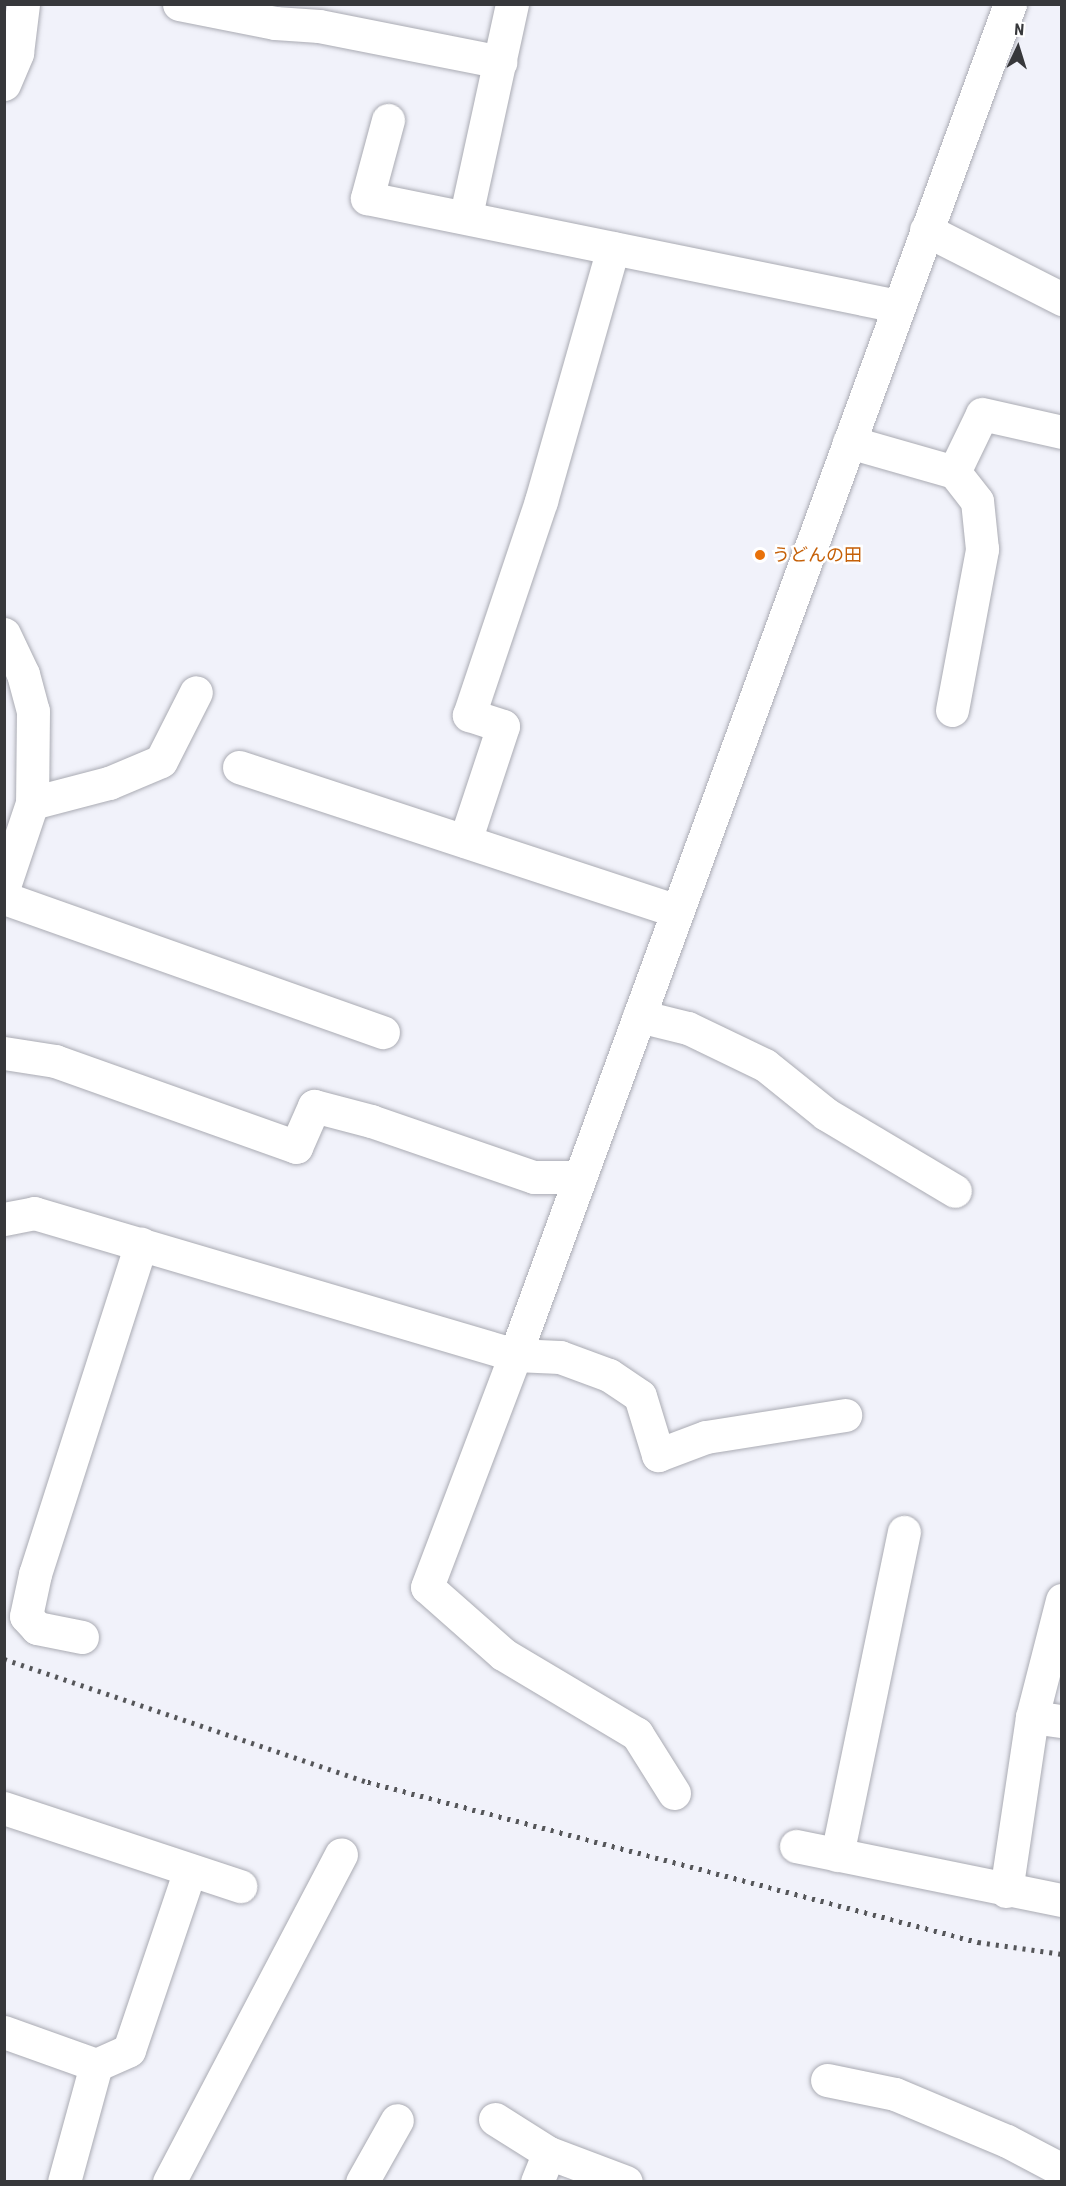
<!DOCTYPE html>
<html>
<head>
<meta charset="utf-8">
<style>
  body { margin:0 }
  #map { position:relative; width:1066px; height:2186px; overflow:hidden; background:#f1f2fa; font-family:"Roboto Condensed","Noto Sans JP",sans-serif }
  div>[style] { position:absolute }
  .roads { filter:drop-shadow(0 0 2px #aaabb3) drop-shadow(0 0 2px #aaabb3) }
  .minor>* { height:33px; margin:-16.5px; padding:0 16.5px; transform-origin:16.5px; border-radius:16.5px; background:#fff }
  .rail>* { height:4.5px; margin-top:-2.25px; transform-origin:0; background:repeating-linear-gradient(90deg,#545558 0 3px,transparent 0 9px) }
  .dots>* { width:16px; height:16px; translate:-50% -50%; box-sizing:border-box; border:3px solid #fff; border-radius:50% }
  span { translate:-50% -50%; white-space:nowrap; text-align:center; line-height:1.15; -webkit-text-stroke:5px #fff; paint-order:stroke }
  .food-label { font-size:18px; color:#c56008 }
  .left { translate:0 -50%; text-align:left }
  .frame { position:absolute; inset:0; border:6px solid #37383b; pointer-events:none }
  .north { position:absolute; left:988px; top:18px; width:60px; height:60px; -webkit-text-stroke:4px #fff; paint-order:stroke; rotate:4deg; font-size:16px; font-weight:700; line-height:24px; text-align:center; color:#37383b }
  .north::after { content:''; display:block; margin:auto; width:21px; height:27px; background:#37383b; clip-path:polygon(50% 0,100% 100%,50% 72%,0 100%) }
</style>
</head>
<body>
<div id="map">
  <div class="roads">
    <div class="minor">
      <div style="left:179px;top:4px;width:98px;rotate:11.2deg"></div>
      <div style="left:275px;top:23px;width:44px;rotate:3.9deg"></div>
      <div style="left:319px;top:26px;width:185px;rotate:11.2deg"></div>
      <div style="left:4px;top:84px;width:34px;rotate:-67deg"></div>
      <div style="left:17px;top:53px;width:49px;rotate:-83deg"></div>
      <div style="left:388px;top:120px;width:81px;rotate:105.1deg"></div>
      <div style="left:367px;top:198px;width:542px;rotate:11.5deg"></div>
      <div style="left:466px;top:215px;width:216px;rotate:-77.7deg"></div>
      <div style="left:926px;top:230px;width:153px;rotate:26.9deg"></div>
      <div style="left:849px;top:442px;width:109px;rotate:15.9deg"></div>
      <div style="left:4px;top:634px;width:44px;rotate:64.6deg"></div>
      <div style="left:23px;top:674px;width:38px;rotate:75deg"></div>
      <div style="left:33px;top:711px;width:92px;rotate:90.6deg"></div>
      <div style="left:32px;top:803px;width:88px;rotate:108.6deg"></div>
      <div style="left:952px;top:710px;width:164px;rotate:-79.4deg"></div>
      <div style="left:982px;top:549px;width:48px;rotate:-95.9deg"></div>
      <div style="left:977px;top:501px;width:37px;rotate:-128deg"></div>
      <div style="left:954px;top:472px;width:64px;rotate:-64.2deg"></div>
      <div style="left:982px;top:414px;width:82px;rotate:12.7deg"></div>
      <div style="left:239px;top:767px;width:461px;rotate:18.2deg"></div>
      <div style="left:32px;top:803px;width:80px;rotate:-14.6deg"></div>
      <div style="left:109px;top:783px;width:56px;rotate:-22.9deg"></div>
      <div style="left:161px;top:761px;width:77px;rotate:-63.1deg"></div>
      <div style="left:465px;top:841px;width:121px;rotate:-71.7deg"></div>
      <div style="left:503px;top:726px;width:36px;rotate:-162deg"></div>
      <div style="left:469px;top:715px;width:226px;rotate:-71.4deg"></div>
      <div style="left:541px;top:501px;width:263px;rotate:-74.1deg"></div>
      <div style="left:4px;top:898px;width:402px;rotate:19.5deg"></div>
      <div style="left:639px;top:1016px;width:50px;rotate:13.8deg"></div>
      <div style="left:688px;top:1028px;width:85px;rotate:25.7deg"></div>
      <div style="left:765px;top:1065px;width:78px;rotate:38.8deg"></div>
      <div style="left:826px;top:1114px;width:150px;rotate:30.8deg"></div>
      <div style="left:4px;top:1053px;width:52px;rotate:8.9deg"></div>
      <div style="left:55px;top:1061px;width:256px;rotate:19.6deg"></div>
      <div style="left:296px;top:1147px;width:45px;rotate:-66.3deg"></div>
      <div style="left:314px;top:1106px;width:59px;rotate:14.7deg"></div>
      <div style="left:371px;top:1121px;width:172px;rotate:19deg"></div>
      <div style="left:534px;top:1177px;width:46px"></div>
      <div style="left:4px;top:1219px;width:31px;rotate:-11deg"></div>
      <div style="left:34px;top:1213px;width:502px;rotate:16.45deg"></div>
      <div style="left:515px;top:1355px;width:1439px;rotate:-69.88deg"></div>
      <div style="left:82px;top:1637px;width:46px;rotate:-168.7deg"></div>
      <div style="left:37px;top:1628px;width:16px;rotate:-133deg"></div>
      <div style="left:26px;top:1616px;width:43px;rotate:-77.9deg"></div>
      <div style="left:35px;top:1574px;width:347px;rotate:-72.2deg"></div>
      <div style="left:1032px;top:1717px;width:30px;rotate:8deg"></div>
      <div style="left:674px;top:1793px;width:70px;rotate:-122.1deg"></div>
      <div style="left:637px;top:1734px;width:156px;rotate:-149.2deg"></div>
      <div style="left:503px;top:1654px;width:101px;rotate:-138.6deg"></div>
      <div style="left:427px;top:1587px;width:248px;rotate:-69.2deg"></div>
      <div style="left:515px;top:1355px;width:45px;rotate:2.5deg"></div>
      <div style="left:560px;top:1357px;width:52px;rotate:20.2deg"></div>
      <div style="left:609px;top:1375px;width:37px;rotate:34deg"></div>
      <div style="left:640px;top:1396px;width:62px;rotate:73deg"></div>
      <div style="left:658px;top:1455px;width:51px;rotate:-20.6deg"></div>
      <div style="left:706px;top:1437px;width:141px;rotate:-9deg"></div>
      <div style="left:4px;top:1808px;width:249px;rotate:18.3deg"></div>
      <div style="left:796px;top:1846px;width:271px;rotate:11.5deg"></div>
      <div style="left:837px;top:1855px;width:330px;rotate:-78.3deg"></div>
      <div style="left:1006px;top:1891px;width:176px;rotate:-81.5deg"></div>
      <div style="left:1032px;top:1717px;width:121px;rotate:-75.6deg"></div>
      <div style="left:4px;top:2032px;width:98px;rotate:19.7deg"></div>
      <div style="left:96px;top:2065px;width:121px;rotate:105.3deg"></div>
      <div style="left:96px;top:2065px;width:36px;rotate:-24deg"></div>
      <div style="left:129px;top:2050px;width:190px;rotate:-71.3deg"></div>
      <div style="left:827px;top:2080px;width:69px;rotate:11.6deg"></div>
      <div style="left:895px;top:2094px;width:121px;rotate:22.8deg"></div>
      <div style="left:1007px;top:2141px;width:62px;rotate:27.8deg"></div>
      <div style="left:495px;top:2119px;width:64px;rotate:32.2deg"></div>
      <div style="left:549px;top:2153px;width:82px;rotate:20.6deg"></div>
      <div style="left:169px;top:2182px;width:370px;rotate:-62.3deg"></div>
      <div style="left:362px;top:2182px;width:71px;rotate:-60.6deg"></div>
      <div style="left:537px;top:2182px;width:31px;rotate:-68deg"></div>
    </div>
  </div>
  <div class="rail">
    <div style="left:4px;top:1659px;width:384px;rotate:18.7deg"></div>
    <div style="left:368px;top:1782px;width:631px;rotate:14.7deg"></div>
    <div style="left:978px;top:1942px;width:85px;rotate:8.1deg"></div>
  </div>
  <div class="dots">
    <div style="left:760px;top:555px;background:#e8710a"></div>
  </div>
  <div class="food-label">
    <span class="left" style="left:772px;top:555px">うどんの田</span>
  </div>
  <div class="frame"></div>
  <div class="north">N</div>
</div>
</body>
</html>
